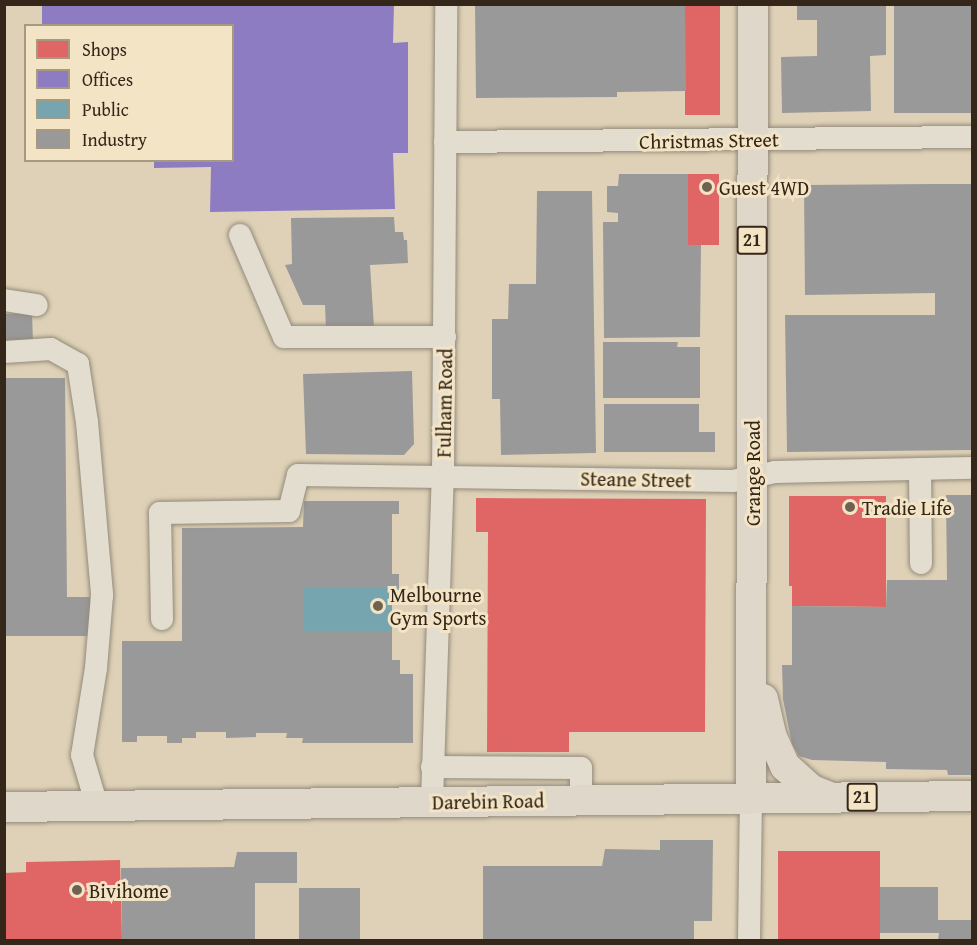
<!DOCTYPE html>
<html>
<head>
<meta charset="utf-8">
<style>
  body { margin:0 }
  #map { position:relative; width:977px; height:945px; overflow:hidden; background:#ded1b7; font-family:"Gentium Book Plus",serif }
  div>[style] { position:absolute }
  .shops>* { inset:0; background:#e06666; transform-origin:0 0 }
  .offices>* { inset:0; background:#8e7cc3 }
  .public>* { inset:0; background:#76a5af }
  .industry>* { inset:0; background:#999; transform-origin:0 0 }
  .roads { filter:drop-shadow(0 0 2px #938a7a) drop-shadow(0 0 2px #938a7a) }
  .minor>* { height:22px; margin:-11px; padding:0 11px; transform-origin:11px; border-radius:11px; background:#e3ddd0 }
  .major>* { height:30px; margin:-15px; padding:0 15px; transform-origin:15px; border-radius:15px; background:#dfd7c9 }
  .dots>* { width:16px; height:16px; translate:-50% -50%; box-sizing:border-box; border:3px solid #f3e4c6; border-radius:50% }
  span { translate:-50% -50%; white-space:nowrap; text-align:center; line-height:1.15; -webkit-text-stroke:6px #f3e4c6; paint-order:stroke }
  .shield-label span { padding:2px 4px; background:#f3e4c6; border:2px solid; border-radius:4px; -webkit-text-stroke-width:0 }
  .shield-label { font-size:18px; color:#342618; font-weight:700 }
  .street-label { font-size:20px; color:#342618 }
  .poi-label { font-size:20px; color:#342618 }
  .left { translate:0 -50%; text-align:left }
  .frame { position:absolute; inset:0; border:6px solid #342618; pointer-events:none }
  .legend { position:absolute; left:24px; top:24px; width:210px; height:138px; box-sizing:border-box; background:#f3e4c6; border:2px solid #a79880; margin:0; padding:8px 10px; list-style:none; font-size:18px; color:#342618 }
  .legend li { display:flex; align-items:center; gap:12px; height:30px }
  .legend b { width:30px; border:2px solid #a79880 }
</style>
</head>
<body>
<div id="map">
  <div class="shops">
    <div style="left:685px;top:4px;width:35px;height:111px"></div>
    <div style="left:688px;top:174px;width:31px;height:71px"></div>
    <div style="clip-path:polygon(789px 496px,886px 496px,886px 607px,792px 606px,792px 586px,789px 586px)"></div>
    <div style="clip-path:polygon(476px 498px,706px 499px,705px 732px,569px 732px,569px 752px,487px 752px,488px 532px,476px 532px)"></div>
    <div style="left:778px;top:851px;width:102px;height:89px"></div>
    <div style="clip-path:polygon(120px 860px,122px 940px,4px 940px,4px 873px,26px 872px,26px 862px)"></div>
  </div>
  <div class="offices">
    <div style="clip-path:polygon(42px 4px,394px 4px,393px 43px,408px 42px,408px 153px,393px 153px,395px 209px,210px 212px,211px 167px,154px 168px,154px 160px,232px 160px,232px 26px,42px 26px)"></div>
  </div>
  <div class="public">
    <div style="clip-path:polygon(303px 587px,399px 587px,399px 599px,392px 599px,392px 631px,303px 631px)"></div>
  </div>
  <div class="industry">
    <div style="clip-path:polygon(475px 4px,685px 4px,686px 91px,617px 92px,617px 97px,476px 98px)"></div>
    <div style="clip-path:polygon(797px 4px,886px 4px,886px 55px,870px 56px,871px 111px,782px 113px,781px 57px,817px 56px,817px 20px,797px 20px)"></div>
    <div style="left:894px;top:4px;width:78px;height:109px"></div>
    <div style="clip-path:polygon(619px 174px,688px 174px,688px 245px,701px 245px,700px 337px,604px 338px,603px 222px,618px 222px,618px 213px,607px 212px,607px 186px,618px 186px)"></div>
    <div style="clip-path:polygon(934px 184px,972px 184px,972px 450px,787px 452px,785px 315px,935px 315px,935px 293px,805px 295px,804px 185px)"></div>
    <div style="clip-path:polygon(537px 191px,592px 191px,596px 453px,501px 455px,500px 399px,492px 399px,492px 319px,508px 319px,509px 284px,536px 284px)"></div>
    <div style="clip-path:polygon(394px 217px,395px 232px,403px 232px,404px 240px,407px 240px,408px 263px,370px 265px,374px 327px,326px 329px,325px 305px,303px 305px,285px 265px,292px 264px,291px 218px)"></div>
    <div style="left:32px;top:313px;width:28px;height:28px;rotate:88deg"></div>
    <div style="clip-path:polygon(603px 342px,678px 342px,677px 347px,700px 347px,700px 398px,603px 398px)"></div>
    <div style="clip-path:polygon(412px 371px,414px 444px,404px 455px,306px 454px,303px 374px)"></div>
    <div style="clip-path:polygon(4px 378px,65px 378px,67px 597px,90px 597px,91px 636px,4px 636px)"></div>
    <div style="clip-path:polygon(604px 404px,699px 404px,699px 432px,715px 432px,715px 452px,604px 452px)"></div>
    <div style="clip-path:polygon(946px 495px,972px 495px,972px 775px,948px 775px,947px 770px,886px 769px,886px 762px,812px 760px,799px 756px,792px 744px,783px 699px,782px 665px,792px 665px,792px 606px,886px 607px,887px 580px,947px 580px)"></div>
    <div style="clip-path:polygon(304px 501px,399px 501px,399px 514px,392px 514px,392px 574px,399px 574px,399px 587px,303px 587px,303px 631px,392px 631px,392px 660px,400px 660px,400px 674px,413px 674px,413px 743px,302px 743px,303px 738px,286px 738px,287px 733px,256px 733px,256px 737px,226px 738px,226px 732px,196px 732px,196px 738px,182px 738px,182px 743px,167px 743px,167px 736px,137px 736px,137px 742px,122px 742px,122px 641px,182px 641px,182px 528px,303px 527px)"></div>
    <div style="clip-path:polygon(660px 840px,713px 840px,712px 921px,694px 921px,694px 940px,483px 940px,483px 866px,602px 866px,605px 849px,660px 850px)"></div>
    <div style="clip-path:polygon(237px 852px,297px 852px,297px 883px,255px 883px,255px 940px,122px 940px,121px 868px,234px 867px)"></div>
    <div style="clip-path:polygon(880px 887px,938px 887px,938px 920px,972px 920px,972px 940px,938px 940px,939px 933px,880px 933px)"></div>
    <div style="left:299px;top:888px;width:61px;height:52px"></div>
  </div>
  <div class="roads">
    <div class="minor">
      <div style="left:445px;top:142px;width:527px;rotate:-0.54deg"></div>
      <div style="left:240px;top:235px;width:111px;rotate:66.7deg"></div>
      <div style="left:284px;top:337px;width:161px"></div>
      <div style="left:4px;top:300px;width:33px;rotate:9deg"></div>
      <div style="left:4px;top:352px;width:47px;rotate:-3.7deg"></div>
      <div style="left:51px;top:349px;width:31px;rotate:29deg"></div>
      <div style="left:78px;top:364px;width:59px;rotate:81.2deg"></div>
      <div style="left:87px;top:422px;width:174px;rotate:85deg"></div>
      <div style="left:102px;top:595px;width:73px;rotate:94.7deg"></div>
      <div style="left:96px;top:668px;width:88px;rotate:99.1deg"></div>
      <div style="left:82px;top:755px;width:53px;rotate:73.6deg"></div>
      <div style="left:920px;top:469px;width:94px;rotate:89.4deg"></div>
      <div style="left:162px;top:619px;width:106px;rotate:-91.1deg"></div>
      <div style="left:160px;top:513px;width:129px;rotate:-0.9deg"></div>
      <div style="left:289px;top:511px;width:37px;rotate:-76deg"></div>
      <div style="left:298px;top:475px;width:435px;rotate:0.8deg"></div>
      <div style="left:733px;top:481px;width:43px;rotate:-12.1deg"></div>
      <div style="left:775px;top:472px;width:197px;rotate:-1.2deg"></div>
      <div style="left:432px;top:767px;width:149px;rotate:0.4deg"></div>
      <div style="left:581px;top:768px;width:31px;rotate:90deg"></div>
      <div style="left:432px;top:801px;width:325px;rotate:-88.1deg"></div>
      <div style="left:443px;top:476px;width:472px;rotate:-89.6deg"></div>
      <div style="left:749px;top:940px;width:143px;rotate:-89.2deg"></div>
    </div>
    <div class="major">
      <div style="left:763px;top:699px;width:39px;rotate:77deg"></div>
      <div style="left:772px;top:737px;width:32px;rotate:66deg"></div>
      <div style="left:785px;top:766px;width:36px;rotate:42deg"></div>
      <div style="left:812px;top:790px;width:18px;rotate:22deg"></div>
      <div style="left:751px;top:797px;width:793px;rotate:-89.86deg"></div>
      <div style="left:4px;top:807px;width:968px;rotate:-0.65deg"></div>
    </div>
  </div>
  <div class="dots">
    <div style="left:707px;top:187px;background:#706250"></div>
    <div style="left:850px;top:507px;background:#706250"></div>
    <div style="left:378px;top:606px;background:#706250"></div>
    <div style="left:77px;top:890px;background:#706250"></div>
  </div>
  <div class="shield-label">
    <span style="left:752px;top:240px">21</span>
    <span style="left:862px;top:797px">21</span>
  </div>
  <div class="street-label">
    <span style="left:709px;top:140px;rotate:-1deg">Christmas Street</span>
    <span style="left:444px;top:403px;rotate:-89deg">Fulham Road</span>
    <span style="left:752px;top:473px;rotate:-90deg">Grange Road</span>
    <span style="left:636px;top:479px;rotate:1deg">Steane Street</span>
    <span style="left:488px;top:801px;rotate:-1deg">Darebin Road</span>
  </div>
  <div class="poi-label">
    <span class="left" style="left:719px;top:187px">Guest 4WD</span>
    <span class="left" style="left:862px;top:507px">Tradie Life</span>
    <span class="left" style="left:390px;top:606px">Melbourne<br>Gym Sports</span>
    <span class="left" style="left:89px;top:890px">Bivihome</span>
  </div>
  <div class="frame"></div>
  <ul class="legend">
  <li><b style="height:16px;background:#e06666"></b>Shops</li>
  <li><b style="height:16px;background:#8e7cc3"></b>Offices</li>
  <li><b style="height:16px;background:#76a5af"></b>Public</li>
  <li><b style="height:16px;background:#999"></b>Industry</li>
  </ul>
</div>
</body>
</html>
